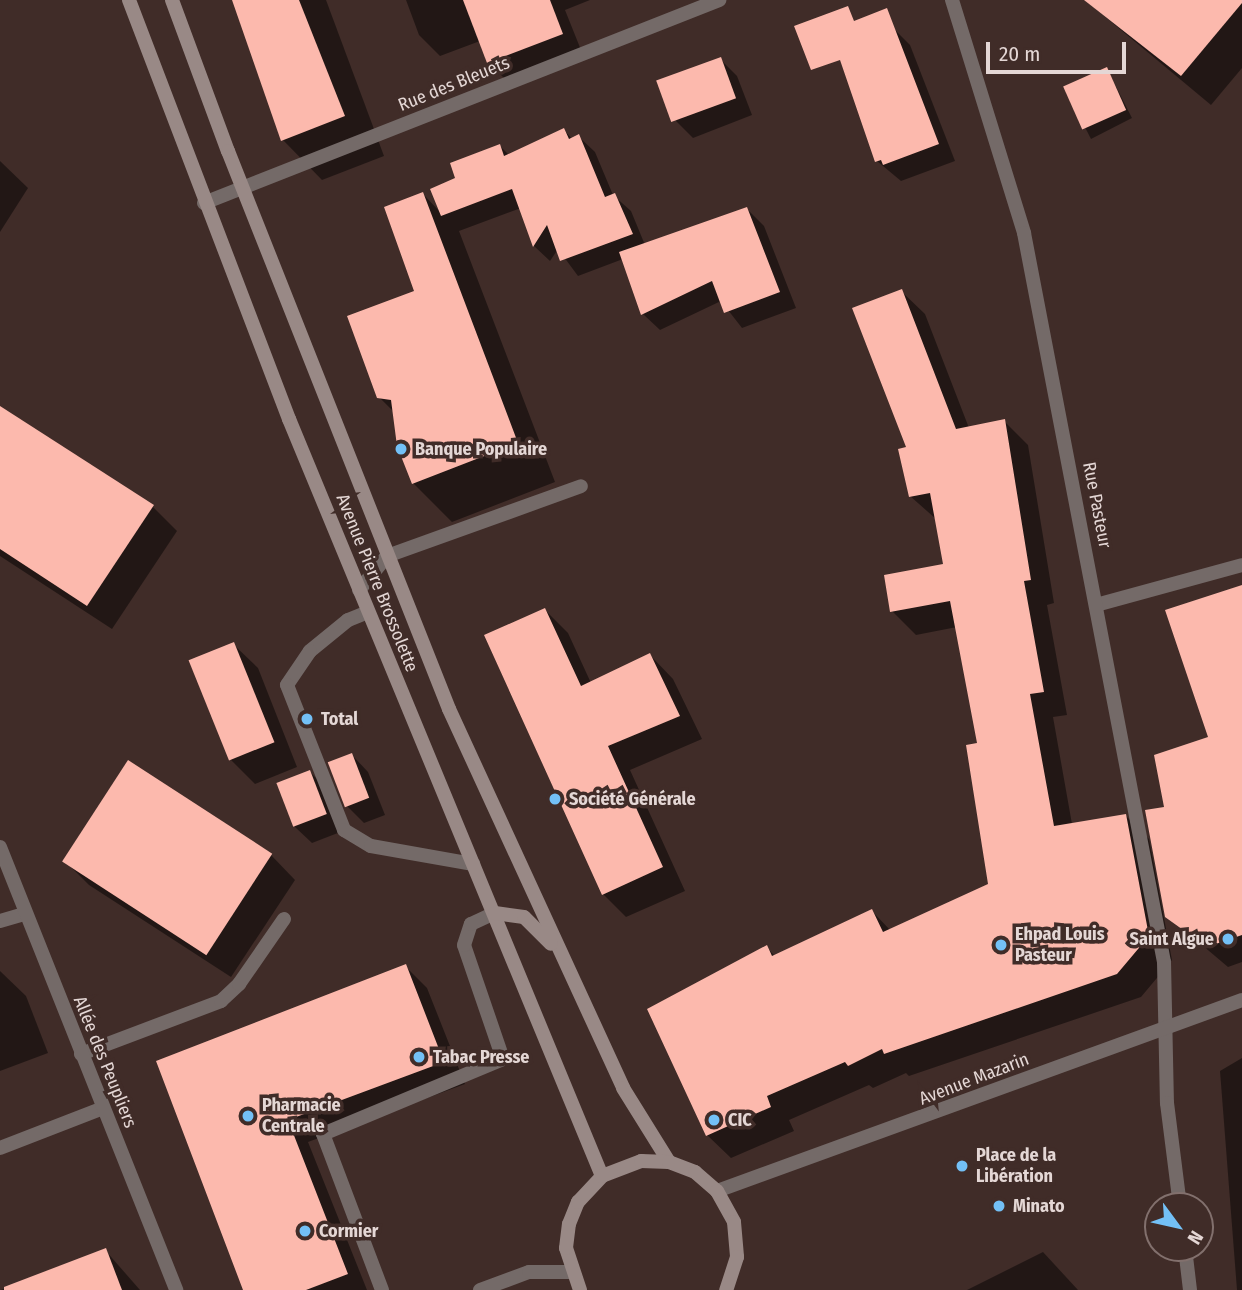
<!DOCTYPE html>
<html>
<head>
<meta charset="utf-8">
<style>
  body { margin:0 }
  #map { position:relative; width:1242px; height:1290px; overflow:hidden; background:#402c28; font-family:"Fira Sans Condensed",sans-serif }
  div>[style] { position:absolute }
  .shadow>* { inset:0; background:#0007; transform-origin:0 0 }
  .building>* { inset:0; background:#fcb9ad; transform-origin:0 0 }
  .service>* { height:14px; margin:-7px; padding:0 7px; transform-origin:7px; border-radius:7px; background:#746a68 }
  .minor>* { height:14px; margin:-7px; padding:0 7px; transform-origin:7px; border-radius:7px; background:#746a68 }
  .tertiary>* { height:14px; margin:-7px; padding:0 7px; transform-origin:7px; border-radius:7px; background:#746a68 }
  .secondary>* { height:14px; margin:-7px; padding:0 7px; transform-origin:7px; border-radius:7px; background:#998986 }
  .dots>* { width:19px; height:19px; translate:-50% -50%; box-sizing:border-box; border:4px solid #402c28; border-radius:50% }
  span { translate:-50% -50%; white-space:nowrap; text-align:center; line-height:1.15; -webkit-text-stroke:7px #402c28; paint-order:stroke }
  .street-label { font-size:18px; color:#e4d7d5 }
  .poi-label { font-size:18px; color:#e4d7d5; font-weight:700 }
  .left { translate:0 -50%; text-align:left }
  .right { translate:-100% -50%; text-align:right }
  .north { position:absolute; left:1144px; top:1192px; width:70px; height:70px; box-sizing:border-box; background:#402c28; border:2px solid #82706d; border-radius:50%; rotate:123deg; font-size:19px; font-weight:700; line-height:28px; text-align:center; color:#e4d7d5 }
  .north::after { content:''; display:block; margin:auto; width:24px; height:32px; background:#73c0f6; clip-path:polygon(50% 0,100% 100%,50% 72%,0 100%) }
  .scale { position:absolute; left:986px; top:42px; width:140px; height:32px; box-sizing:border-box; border:4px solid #e4d7d5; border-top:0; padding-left:9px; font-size:21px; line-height:24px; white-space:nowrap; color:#e4d7d5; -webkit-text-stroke:5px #402c28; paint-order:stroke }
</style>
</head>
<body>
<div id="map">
  <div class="shadow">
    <div style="clip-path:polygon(234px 0,326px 0,384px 156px,322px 180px,283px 140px)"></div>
    <div style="clip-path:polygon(406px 0,590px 0,565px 10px,583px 55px,509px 83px,488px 62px,480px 41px,440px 56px,419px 35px)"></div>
    <div style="clip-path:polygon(1085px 0,1242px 0,1242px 68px,1211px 105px)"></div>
    <div style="clip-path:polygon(893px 28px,910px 45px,955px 161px,901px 181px,877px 161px)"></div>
    <div style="clip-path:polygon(720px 59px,737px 76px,752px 115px,693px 138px,676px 121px)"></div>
    <div style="left:1107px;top:69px;width:55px;height:46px;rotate:63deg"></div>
    <div style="clip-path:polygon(564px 130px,572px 139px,578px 136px,595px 152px,613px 195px,631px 211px,645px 245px,747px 209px,764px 226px,796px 308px,742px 328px,721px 301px,660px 330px,643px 314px,623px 259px,578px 276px,558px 249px,550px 261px,534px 246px,521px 208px,459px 231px,555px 482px,452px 522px,413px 483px,394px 412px,379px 397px,416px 292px,423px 194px,442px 214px,457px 179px,500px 146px,509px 155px)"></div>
    <div style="clip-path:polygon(0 161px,28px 188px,0 232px)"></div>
    <div style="clip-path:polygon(901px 291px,925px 314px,969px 428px,1004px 421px,1028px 445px,1054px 603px,1047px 605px,1067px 715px,1053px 717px,1072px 824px,1125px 815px,1149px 839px,1172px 960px,1141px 997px,909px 1076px,906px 1073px,873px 1088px,869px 1085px,789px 1120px,794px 1131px,731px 1158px,707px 1135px,766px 947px,775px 956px,872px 911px,891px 931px,990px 885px,979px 744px,957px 627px,916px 635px,892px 611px,945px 566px,936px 519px,910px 496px)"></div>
    <div style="clip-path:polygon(10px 415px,153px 507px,177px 531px,112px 629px,0 556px,0 431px)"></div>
    <div style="clip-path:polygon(1242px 587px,1242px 962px,1228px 967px,1189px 934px,1166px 808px,1210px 739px)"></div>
    <div style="clip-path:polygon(545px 610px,568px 633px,591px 683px,650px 655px,673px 679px,702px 739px,630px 770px,685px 891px,626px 917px,603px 894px)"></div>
    <div style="clip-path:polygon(233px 644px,258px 668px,297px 767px,255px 784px,230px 759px)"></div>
    <div style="clip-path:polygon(352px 755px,368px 772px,385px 815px,364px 823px,347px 806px)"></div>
    <div style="clip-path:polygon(310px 772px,326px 788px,343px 831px,312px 843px,295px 827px)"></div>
    <div style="clip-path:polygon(271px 855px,295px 880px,231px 977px,89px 885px,65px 861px)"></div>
    <div style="clip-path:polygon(405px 966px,427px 988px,465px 1084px,308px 1142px,367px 1290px,245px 1290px,158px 1062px)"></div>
    <div style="clip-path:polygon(0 971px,26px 996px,48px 1053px,0 1071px)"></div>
    <div style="clip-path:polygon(1242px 1058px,1242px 1290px,1237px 1290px,1220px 1071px)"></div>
    <div style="clip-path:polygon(105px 1250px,140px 1290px,1px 1290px)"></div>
    <div style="clip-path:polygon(1043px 1252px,1078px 1290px,967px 1290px)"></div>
  </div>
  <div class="building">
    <div style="clip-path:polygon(232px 0,299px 0,345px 116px,281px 141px)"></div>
    <div style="clip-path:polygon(463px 0,550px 0,563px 34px,487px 63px)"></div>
    <div style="clip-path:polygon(1084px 0,1242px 0,1242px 3px,1181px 76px)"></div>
    <div style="clip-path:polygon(848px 6px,854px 21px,887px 8px,939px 144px,883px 165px,881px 160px,875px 162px,840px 60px,811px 70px,794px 26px)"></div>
    <div style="left:721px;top:57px;width:44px;height:69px;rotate:70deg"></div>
    <div style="left:1107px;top:67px;width:47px;height:48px;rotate:66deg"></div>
    <div style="clip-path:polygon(564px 128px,569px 139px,579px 134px,605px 197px,615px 193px,633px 234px,560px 261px,547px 225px,533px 247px,512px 189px,441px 216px,430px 189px,455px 178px,450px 163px,500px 144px,504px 156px)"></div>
    <div style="clip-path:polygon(423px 192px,518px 443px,412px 484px,397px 446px,391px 400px,377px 398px,347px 316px,414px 291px,384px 207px)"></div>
    <div style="clip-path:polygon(747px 207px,780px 292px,724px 313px,712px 281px,641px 315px,619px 252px)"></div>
    <div style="clip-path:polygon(902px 289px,956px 429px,1005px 419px,1031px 580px,1024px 581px,1044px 692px,1030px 694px,1054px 826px,1126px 814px,1149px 936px,1117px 974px,884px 1054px,882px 1049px,848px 1066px,845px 1062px,767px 1096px,771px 1107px,706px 1136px,647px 1009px,767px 945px,772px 956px,872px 909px,883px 932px,988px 884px,966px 745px,977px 743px,950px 601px,890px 612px,884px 575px,943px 564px,930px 493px,909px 497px,898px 449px,906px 447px,852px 308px)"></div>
    <div style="clip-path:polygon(0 406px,154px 505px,87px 606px,0 549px)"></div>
    <div style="clip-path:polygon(1242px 585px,1242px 935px,1207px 947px,1165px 917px,1145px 810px,1164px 807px,1154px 755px,1208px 737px,1165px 610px)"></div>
    <div style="clip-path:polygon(545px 608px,581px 686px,650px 653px,680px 716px,608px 746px,663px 867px,602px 895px,484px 635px)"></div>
    <div style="left:234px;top:642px;width:108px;height:49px;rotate:68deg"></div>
    <div style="left:352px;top:753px;width:48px;height:26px;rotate:69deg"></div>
    <div style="left:128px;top:760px;width:172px;height:121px;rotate:33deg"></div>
    <div style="left:310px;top:770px;width:47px;height:36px;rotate:69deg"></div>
    <div style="clip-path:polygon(406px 964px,444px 1062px,288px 1120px,348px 1274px,306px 1290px,243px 1290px,156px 1061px)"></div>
    <div style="clip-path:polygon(106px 1248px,122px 1290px,4px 1290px,4px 1287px)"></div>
  </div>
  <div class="service">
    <div style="left:359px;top:590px;width:44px;rotate:-50.5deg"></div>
    <div style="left:387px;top:556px;width:206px;rotate:-19.8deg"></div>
    <div style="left:1096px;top:605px;width:151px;rotate:-15.3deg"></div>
    <div style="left:368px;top:612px;width:22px;rotate:158deg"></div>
    <div style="left:348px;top:620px;width:49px;rotate:140.8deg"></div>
    <div style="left:310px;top:651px;width:41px;rotate:124.1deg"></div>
    <div style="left:287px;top:685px;width:156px;rotate:68.5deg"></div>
    <div style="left:344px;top:830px;width:31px;rotate:31deg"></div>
    <div style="left:371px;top:846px;width:104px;rotate:10deg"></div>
    <div style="left:0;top:921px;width:26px;rotate:-16deg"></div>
    <div style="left:81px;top:1054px;width:150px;rotate:-20.7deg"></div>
    <div style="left:221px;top:1001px;width:25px;rotate:-43deg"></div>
    <div style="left:239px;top:984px;width:79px;rotate:-55.3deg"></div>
    <div style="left:0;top:1148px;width:110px;rotate:-21.2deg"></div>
    <div style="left:382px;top:1290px;width:167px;rotate:-110.7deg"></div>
    <div style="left:323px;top:1134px;width:195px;rotate:-22.6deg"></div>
    <div style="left:503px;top:1059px;width:120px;rotate:-108.9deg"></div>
    <div style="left:464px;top:945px;width:22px;rotate:-72deg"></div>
    <div style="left:471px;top:924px;width:26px;rotate:-25deg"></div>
  </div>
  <div class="minor">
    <div style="left:952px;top:0;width:244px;rotate:72.8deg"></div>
    <div style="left:1024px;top:233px;width:742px;rotate:79.13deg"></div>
    <div style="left:1164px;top:962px;width:141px;rotate:88.8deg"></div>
    <div style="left:1167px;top:1103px;width:104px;rotate:82.8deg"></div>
    <div style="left:204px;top:203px;width:554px;rotate:-21.51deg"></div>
    <div style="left:0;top:847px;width:477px;rotate:68.3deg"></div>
    <div style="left:1185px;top:1248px;width:42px;rotate:83.2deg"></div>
    <div style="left:480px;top:1290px;width:52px;rotate:-20.2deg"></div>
    <div style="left:529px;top:1272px;width:41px"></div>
  </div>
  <div class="tertiary">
    <div style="left:717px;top:1191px;width:559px;rotate:-19.99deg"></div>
  </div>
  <div class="secondary">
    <div style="left:129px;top:0;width:449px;rotate:69.1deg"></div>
    <div style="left:289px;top:419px;width:819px;rotate:67.54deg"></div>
    <div style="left:172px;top:0;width:161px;rotate:69.7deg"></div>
    <div style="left:228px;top:151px;width:600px;rotate:68.39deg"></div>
    <div style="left:449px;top:709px;width:417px;rotate:65.3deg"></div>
    <div style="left:623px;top:1088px;width:87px;rotate:58.1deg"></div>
    <div style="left:495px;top:913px;width:29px;rotate:8deg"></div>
    <div style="left:524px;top:917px;width:38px;rotate:45deg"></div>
    <div style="left:580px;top:1290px;width:44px;rotate:-108.4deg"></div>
    <div style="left:566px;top:1248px;width:24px;rotate:-83deg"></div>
    <div style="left:569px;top:1224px;width:24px;rotate:-68deg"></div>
    <div style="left:578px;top:1202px;width:35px;rotate:-47deg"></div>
    <div style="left:602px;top:1176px;width:42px;rotate:-21deg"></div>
    <div style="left:641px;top:1161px;width:28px;rotate:2deg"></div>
    <div style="left:669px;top:1162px;width:28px;rotate:21deg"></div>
    <div style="left:695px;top:1172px;width:29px;rotate:41deg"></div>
    <div style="left:717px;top:1191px;width:35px;rotate:61deg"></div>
    <div style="left:734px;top:1222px;width:35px;rotate:85deg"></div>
    <div style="left:737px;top:1257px;width:35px;rotate:108deg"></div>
  </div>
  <div class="dots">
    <div style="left:401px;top:449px;background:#73c0f6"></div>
    <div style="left:307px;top:719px;background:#73c0f6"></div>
    <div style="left:555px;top:799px;background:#73c0f6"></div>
    <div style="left:1228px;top:939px;background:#73c0f6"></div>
    <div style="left:1001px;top:945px;background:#73c0f6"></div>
    <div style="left:419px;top:1057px;background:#73c0f6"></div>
    <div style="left:248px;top:1116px;background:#73c0f6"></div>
    <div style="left:714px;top:1120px;background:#73c0f6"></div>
    <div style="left:962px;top:1166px;background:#73c0f6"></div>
    <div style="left:999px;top:1206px;background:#73c0f6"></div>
    <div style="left:305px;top:1231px;background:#73c0f6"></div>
  </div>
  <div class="street-label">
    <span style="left:454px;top:84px;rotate:-22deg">Rue des Bleuets</span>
    <span style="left:1097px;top:505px;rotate:79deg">Rue Pasteur</span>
    <span style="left:377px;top:583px;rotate:68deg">Avenue Pierre Brossolette</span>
    <span style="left:105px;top:1062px;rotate:68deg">Allée des Peupliers</span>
    <span style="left:974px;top:1079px;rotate:-21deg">Avenue Mazarin</span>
  </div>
  <div class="poi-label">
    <span class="left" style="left:415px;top:449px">Banque Populaire</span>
    <span class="left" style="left:321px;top:719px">Total</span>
    <span class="left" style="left:569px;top:799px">Société Générale</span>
    <span class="left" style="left:1015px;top:945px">Ehpad Louis<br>Pasteur</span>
    <span class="right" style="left:1214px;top:939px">Saint Algue</span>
    <span class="left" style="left:433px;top:1057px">Tabac Presse</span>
    <span class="left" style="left:262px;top:1116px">Pharmacie<br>Centrale</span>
    <span class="left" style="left:728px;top:1120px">CIC</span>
    <span class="left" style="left:976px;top:1166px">Place de la<br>Libération</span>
    <span class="left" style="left:1013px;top:1206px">Minato</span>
    <span class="left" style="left:319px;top:1231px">Cormier</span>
  </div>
  <div class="north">N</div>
  <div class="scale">20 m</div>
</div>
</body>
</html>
